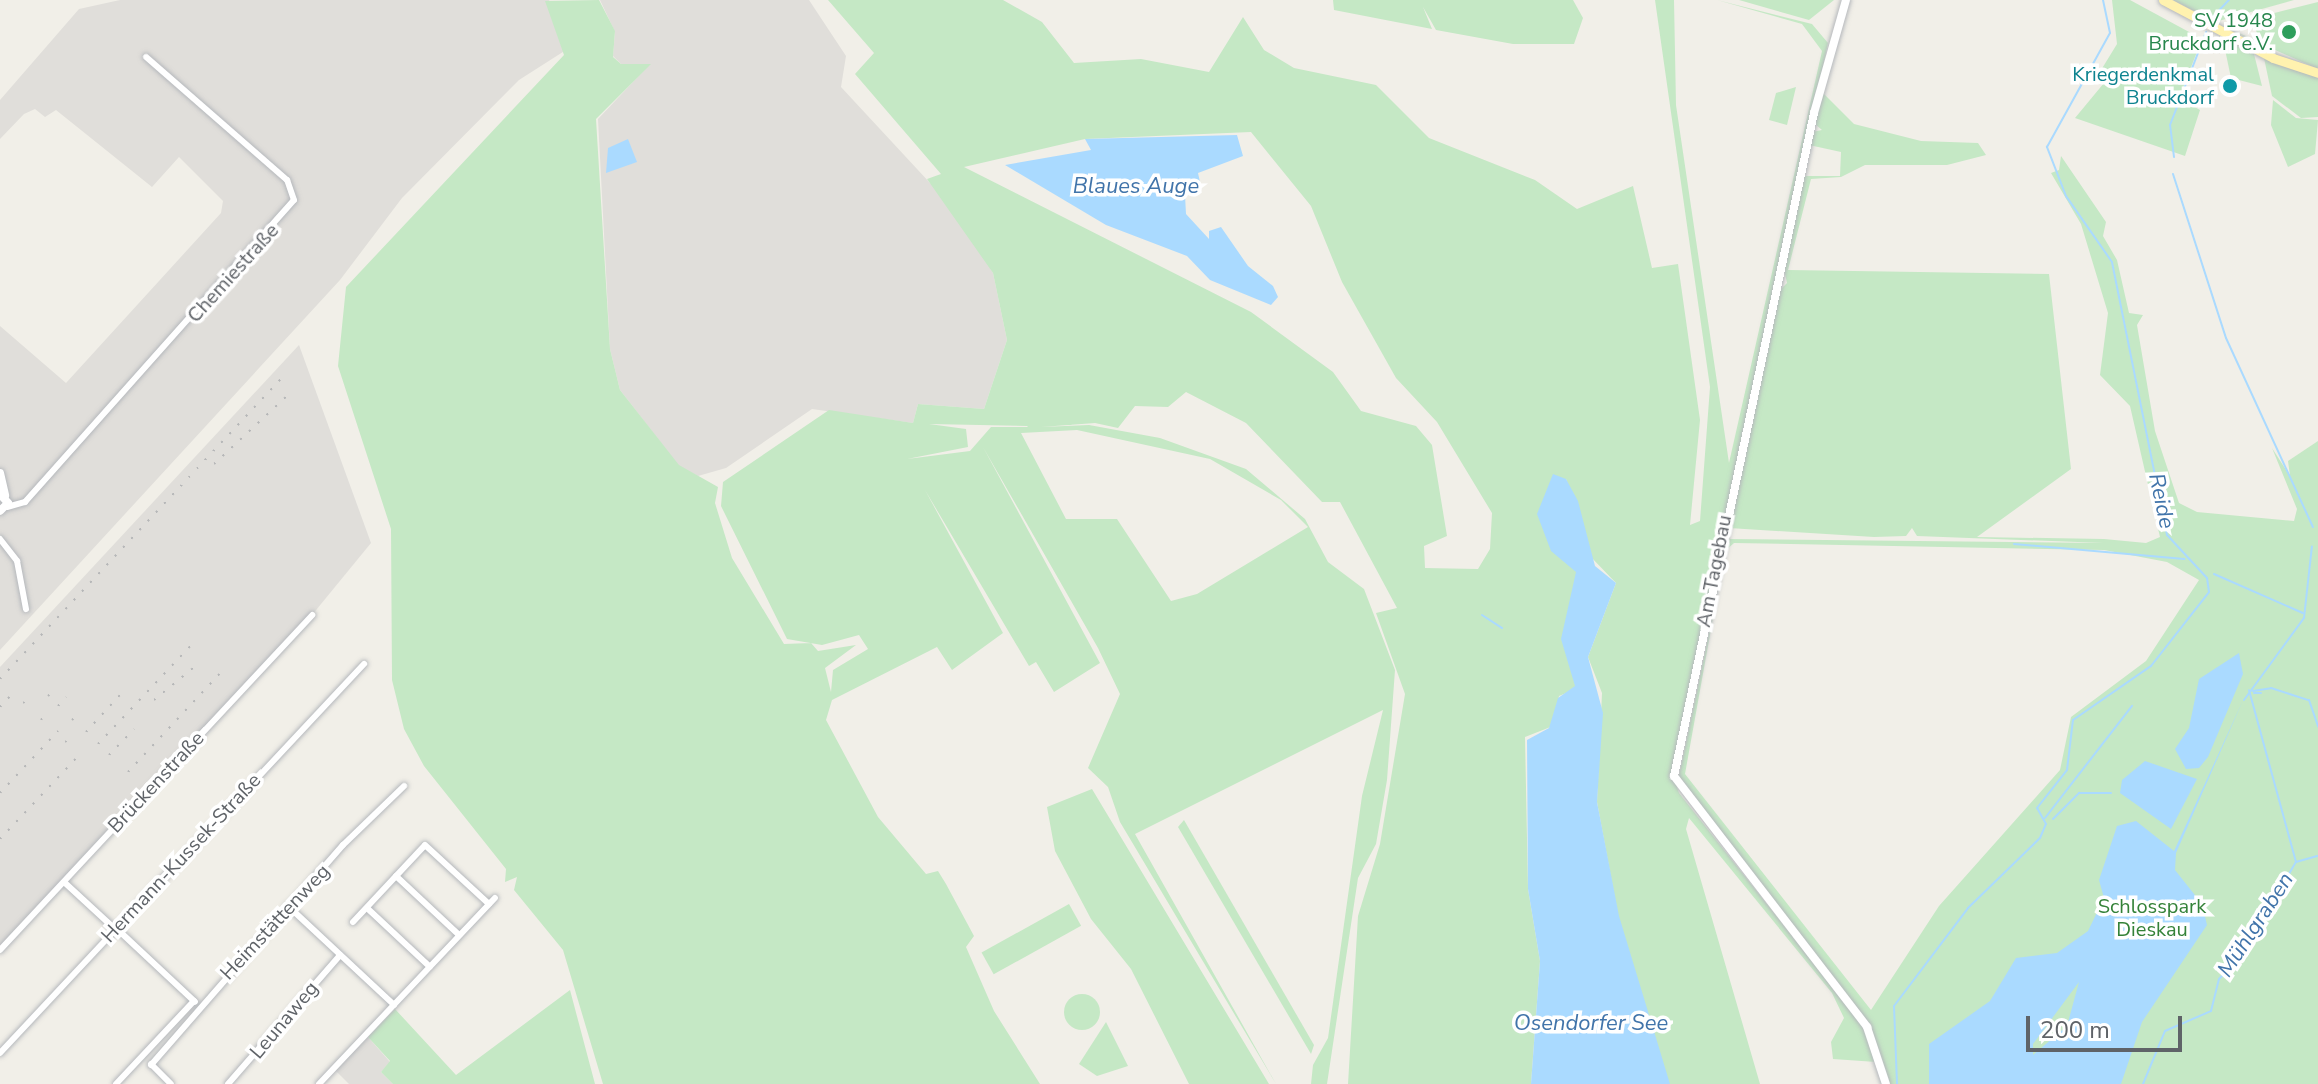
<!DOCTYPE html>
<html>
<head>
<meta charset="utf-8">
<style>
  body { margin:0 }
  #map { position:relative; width:2318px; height:1084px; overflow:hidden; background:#f1efe8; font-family:"Nunito Sans",sans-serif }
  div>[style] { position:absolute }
  .industrial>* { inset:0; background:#e0deda }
  .green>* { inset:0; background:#c5e8c5; transform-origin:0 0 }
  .round { border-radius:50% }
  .water>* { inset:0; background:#aadaff }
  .stream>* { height:2px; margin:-1px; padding:0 1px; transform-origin:1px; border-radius:1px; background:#aadaff }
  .roads { filter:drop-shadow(0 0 2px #b5b8bc) drop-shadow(0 0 2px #b5b8bc) }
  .street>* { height:6px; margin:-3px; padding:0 3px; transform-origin:3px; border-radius:3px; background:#fff }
  .secondary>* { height:8px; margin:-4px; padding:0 4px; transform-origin:4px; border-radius:4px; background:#fff }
  .primary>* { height:9px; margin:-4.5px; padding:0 4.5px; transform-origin:4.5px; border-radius:4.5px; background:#fff2af }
  .rail>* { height:2px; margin-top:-1px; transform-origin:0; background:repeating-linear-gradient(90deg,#b6b7b8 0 2px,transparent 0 12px) }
  .dots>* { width:22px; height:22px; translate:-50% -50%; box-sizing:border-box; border:4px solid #fff; border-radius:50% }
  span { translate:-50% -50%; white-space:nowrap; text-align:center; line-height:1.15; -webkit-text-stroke:7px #fff; paint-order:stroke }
  .leisure-label { font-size:20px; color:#27864d }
  .right { translate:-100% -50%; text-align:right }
  .culture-label { font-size:20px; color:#0d838f }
  .street-label { font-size:20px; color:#5f6368 }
  .park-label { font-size:20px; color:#348238 }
  .water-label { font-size:22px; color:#4174aa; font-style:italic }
  .scale { position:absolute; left:2026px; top:1016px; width:156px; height:36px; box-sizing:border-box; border:4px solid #5f6368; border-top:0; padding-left:10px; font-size:24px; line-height:28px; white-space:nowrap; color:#5f6368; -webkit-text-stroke:6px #fff; paint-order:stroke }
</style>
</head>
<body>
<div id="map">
  <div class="industrial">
    <div style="clip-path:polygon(120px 0,549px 0,566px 50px,519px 80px,402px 198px,340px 280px,0 650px,0 326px,66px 383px,221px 213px,223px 201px,179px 157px,152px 187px,56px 110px,45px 117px,35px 109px,24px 114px,0 139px,0 100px,79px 9px)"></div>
    <div style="clip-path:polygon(600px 0,809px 0,846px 56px,841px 87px,956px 211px,993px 273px,1007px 340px,984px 409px,918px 404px,913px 423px,812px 409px,726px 468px,698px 476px,679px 466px,620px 390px,610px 349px,598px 119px,649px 65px,621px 64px,613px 56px,615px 32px)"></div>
    <div style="clip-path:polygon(299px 345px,371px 543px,312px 615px,0 946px,0 667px)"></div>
    <div style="clip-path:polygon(368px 1037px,390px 1062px,381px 1072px,393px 1084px,349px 1084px,335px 1070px)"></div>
  </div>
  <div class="green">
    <div style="clip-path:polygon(evenodd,599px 0,615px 31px,613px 57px,621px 64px,651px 64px,596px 119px,610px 349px,620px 390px,679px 465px,718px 487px,715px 503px,732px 558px,784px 644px,811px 643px,818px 651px,856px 645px,825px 668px,831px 692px,833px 670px,868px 649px,859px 635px,822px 645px,787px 639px,721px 506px,723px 482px,829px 410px,913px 423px,918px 404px,984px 409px,1007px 340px,993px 273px,927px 179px,941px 174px,855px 74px,874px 53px,828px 0,1003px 0,1042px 22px,1074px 63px,1141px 59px,1209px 72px,1243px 17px,1264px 50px,1294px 68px,1376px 85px,1429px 138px,1535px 180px,1577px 209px,1633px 186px,1652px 268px,1678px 264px,1700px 420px,1690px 525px,1700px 521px,1710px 387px,1655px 0,1674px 0,1676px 105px,1729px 463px,1822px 51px,1802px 24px,1717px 0,1812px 24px,1828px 43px,1672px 772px,1679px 793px,1867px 1031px,1876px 1062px,1833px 1059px,1831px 1042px,1844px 1018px,1832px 993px,1689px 818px,1686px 829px,1760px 1084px,1669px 1084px,1618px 915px,1597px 802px,1602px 693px,1588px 657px,1616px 583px,1589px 555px,1566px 479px,1549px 543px,1581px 574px,1564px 630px,1576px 689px,1559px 696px,1553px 726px,1525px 737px,1528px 889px,1540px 961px,1531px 1084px,1348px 1084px,1358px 916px,1380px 844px,1405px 694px,1376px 613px,1397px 608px,1340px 502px,1322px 502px,1246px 423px,1186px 392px,1168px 407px,1135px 406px,1118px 428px,1095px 423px,1041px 427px,1089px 425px,1160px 438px,1246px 469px,1305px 519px,1328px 562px,1364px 589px,1395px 670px,1387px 780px,1376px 844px,1358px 878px,1327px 1084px,1311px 1084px,1313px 1065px,1328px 1038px,1362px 796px,1383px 710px,1135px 834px,1276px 1084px,1120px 822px,1108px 787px,1088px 768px,1120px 694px,1098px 648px,983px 447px,1100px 663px,1054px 692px,1036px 662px,1029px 666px,925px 490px,1003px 633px,952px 670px,937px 647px,832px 700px,826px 720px,878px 817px,926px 874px,938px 871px,946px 884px,974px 936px,966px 947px,994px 1011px,1040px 1084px,603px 1084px,563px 950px,514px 890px,517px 877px,505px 882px,506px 869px,424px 766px,404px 729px,392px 680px,391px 529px,338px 366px,346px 287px,564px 55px,545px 1px,599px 0,1251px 132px,1311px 206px,1342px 282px,1396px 378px,1437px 422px,1492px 513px,1490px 549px,1478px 569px,1425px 568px,1424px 546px,1447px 536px,1432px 445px,1416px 426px,1361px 411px,1333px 372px,1251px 312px,964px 167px,1085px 139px,1251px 132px,599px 0,929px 424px,1027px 426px,1028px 427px,991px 427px,970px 451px,907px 459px,968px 447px,966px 429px,929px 424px,599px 0,1077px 430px,1210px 459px,1281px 500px,1308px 527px,1197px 594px,1171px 601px,1117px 519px,1066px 519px,1021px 433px,1077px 430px)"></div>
    <div style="clip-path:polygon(1333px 0,1573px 0,1583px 18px,1574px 44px,1513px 44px,1436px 30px,1423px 7px,1432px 29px,1334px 10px)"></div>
    <div style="clip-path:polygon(1739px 0,1834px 0,1809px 20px)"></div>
    <div style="clip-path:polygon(2112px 0,2130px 0,2202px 39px,2179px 98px,2200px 110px,2185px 156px,2075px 118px,2104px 83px,2098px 75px,2117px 44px)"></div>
    <div style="clip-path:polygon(2173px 0,2294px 0,2215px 22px)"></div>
    <div style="clip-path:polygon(2318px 2px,2318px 69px,2228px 29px,2261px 42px,2251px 19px)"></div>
    <div style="clip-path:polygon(2223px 40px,2254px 54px,2262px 86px,2231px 78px)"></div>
    <div style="clip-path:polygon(2264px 58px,2318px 75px,2318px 117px,2301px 118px,2272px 96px)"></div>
    <div style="clip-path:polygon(1796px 87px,1787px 125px,1769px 120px,1776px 93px)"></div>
    <div style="clip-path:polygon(evenodd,1821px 91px,1854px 124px,1921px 141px,1978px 143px,1986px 155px,1947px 165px,1865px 165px,1841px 177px,1811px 179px,1788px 270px,2049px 274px,2071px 469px,1977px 537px,2104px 539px,2146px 543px,2160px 537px,2130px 406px,2100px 375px,2108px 313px,2081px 224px,2051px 173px,2059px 170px,2061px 156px,2106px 222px,2103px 236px,2117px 260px,2129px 313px,2143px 315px,2137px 325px,2155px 431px,2179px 503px,2197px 512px,2294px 521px,2297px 509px,2272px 448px,2290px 476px,2288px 461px,2318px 441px,2318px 1084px,1888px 1084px,1872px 1032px,1679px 776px,1729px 539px,2104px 543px,1917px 536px,1912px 528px,1906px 536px,1874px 537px,1729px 528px,1777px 293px,1787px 283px,1783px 265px,1803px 176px,1840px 176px,1841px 152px,1809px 145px,1812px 132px,1822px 130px,1815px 124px,1821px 91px,1734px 543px,2104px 550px,2167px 562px,2199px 580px,2146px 661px,2071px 717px,2060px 770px,1939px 906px,1871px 1010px,1685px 774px,1725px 551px,1734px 543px)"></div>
    <div style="clip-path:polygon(2273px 100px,2296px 118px,2318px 120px,2315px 154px,2288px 167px,2271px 125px)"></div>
    <div style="clip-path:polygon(1092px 789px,1269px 1084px,1189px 1084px,1131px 969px,1091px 919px,1055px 851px,1047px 807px)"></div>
    <div style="clip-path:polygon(1184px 820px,1314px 1045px,1311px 1054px,1178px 827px)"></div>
    <div style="left:1069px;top:904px;width:25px;height:100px;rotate:61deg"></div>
    <div style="clip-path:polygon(570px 990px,595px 1084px,393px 1084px,381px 1072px,390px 1061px,368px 1037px,395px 1009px,456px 1075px)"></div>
    <div class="round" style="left:1064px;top:994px;width:36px;height:36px"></div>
    <div style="clip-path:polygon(1106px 1022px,1128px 1066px,1097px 1076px,1079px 1064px)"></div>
  </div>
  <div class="water">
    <div style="clip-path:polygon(1237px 135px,1243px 156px,1198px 173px,1200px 182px,1185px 195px,1186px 214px,1209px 239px,1209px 231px,1221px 227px,1248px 266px,1273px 286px,1278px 297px,1271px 305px,1210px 280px,1187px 256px,1106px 225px,1005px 165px,1091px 150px,1085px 139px)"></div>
    <div style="clip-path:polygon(628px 139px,637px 162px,606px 173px,608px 148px)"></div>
    <div style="clip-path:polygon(1553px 474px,1566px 479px,1578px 501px,1595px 566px,1616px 583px,1588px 657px,1603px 713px,1597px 802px,1619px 916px,1670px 1084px,1531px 1084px,1540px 961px,1528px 889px,1527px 740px,1549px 728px,1558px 698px,1575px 686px,1561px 639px,1576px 572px,1551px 551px,1537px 514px)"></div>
    <div style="clip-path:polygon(2239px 653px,2243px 674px,2208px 757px,2199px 768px,2186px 769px,2175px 749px,2189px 728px,2199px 679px)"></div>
    <div style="clip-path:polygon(evenodd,2244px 698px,2176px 853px,2175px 870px,2202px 904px,2207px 925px,2142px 1022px,2121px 1084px,1929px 1084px,1929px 1044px,1990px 1001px,2016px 958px,2057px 953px,2088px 931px,2104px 898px,2099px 880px,2117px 826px,2136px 821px,2174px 851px,2244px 698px,2079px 982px,2067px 1026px,2033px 1055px,2033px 1044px,2079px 982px)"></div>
    <div style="clip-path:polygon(2145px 761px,2197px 779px,2171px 829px,2120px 793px,2122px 780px)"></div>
  </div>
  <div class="stream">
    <div style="left:2212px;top:18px;width:25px;rotate:-47deg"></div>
    <div style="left:2174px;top:157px;width:32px;rotate:-97deg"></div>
    <div style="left:2170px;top:125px;width:100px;rotate:-68.8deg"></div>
    <div style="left:2173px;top:174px;width:172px;rotate:72.1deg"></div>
    <div style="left:2226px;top:338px;width:208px;rotate:65.3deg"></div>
    <div style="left:2014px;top:544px;width:171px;rotate:5deg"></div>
    <div style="left:2214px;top:574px;width:97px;rotate:23.7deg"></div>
    <div style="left:1482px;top:615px;width:24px;rotate:33deg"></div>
    <div style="left:2253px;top:691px;width:18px;rotate:-9deg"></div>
    <div style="left:2271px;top:688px;width:40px;rotate:18deg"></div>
    <div style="left:2309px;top:700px;width:28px;rotate:71deg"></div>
    <div style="left:2254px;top:693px;width:7px"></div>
    <div style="left:2244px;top:700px;width:102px;rotate:-53.8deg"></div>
    <div style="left:2304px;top:618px;width:72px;rotate:-83.7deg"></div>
    <div style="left:2045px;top:818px;width:142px;rotate:-52.2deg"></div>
    <div style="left:2053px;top:819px;width:37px;rotate:-45deg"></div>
    <div style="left:2079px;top:793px;width:32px"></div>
    <div style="left:2296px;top:862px;width:22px;rotate:-16deg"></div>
    <div style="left:1897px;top:1084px;width:78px;rotate:-92.2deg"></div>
    <div style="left:1894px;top:1006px;width:123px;rotate:-52.9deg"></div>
    <div style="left:1968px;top:908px;width:100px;rotate:-44.2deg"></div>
    <div style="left:2040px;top:838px;width:15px;rotate:-67deg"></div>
    <div style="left:2046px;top:824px;width:18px;rotate:-119deg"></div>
    <div style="left:2037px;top:808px;width:48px;rotate:-51.7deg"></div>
    <div style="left:2067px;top:770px;width:50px;rotate:-83.2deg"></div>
    <div style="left:2073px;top:720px;width:95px;rotate:-34.7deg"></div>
    <div style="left:2151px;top:666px;width:94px;rotate:-51.9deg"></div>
    <div style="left:2209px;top:592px;width:14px;rotate:-98deg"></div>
    <div style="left:2207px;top:578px;width:59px;rotate:-132.9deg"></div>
    <div style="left:2167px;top:535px;width:278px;rotate:-101.4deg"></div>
    <div style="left:2112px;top:262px;width:80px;rotate:-124.9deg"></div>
    <div style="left:2066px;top:196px;width:53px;rotate:-111.2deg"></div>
    <div style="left:2047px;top:147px;width:130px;rotate:-61.1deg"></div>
    <div style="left:2110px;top:33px;width:34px;rotate:-102deg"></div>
    <div style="left:2143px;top:1084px;width:57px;rotate:-67.5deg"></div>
    <div style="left:2165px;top:1031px;width:50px;rotate:-23.5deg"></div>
    <div style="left:2211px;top:1011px;width:33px;rotate:-76deg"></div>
    <div style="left:2219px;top:979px;width:33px;rotate:-46deg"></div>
    <div style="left:2242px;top:955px;width:108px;rotate:-59.9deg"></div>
    <div style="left:2296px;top:862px;width:178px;rotate:-105.3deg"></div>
  </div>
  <div class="roads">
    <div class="street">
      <div style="left:7px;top:507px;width:19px;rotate:-16deg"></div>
      <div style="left:25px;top:502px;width:404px;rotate:-48.3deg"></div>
      <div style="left:294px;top:200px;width:21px;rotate:-109deg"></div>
      <div style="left:287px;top:180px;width:187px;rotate:-138.9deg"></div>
      <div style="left:0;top:539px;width:28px;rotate:52deg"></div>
      <div style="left:17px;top:561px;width:49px;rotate:79.4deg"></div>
      <div style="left:396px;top:876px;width:86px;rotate:43.1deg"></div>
      <div style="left:64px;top:882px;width:69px;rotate:42.7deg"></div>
      <div style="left:288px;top:906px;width:145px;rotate:43deg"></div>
      <div style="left:367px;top:908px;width:86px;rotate:43.1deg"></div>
      <div style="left:353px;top:922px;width:105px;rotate:-46.9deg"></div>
      <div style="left:425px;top:845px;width:87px;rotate:42.7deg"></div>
      <div style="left:116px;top:928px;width:108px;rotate:43.1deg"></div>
      <div style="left:0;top:950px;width:458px;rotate:-47deg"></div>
      <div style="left:0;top:1053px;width:533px;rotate:-46.9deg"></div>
      <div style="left:151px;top:1064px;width:28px;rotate:45deg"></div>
      <div style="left:151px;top:1065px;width:292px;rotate:-48.9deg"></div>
      <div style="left:343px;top:845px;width:85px;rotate:-44deg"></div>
      <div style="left:116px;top:1084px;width:114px;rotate:-46.8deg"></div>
      <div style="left:228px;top:1084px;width:171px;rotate:-49deg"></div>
      <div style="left:319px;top:1084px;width:256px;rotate:-46.6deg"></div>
    </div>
    <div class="secondary">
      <div style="left:1846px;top:0;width:117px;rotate:105.8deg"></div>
      <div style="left:1814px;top:113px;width:678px;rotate:101.92deg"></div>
      <div style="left:1674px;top:776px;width:317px;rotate:52.4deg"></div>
      <div style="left:1867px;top:1027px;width:60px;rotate:71.6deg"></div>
      <div style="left:0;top:473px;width:23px;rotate:77deg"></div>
      <div style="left:0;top:494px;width:12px;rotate:48deg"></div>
      <div style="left:8px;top:503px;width:11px;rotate:135deg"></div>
    </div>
    <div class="primary">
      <div style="left:2163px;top:0;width:124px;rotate:27.8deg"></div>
      <div style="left:2273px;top:58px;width:47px;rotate:18.4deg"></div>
    </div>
  </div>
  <div class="rail">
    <div style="left:214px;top:464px;width:100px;rotate:-43deg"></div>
    <div style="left:0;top:679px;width:419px;rotate:-46.9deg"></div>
    <div style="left:48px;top:696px;width:11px;rotate:-45deg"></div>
    <div style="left:154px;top:700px;width:58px;rotate:-39.4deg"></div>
    <div style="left:23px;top:703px;width:4px;rotate:-34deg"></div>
    <div style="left:58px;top:706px;width:12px;rotate:-48deg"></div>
    <div style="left:0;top:707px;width:22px;rotate:-47deg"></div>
    <div style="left:41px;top:720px;width:4px;rotate:-56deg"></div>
    <div style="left:72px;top:720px;width:8px;rotate:-45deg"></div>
    <div style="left:86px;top:732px;width:50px;rotate:-47.4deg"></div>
    <div style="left:65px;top:742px;width:4px;rotate:-34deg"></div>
    <div style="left:98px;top:744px;width:140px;rotate:-46.7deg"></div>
    <div style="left:109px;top:755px;width:36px;rotate:-46deg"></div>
    <div style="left:128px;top:772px;width:141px;rotate:-47deg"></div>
    <div style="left:0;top:793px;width:85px;rotate:-46.9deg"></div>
    <div style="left:0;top:839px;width:118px;rotate:-46.7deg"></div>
  </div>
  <div class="dots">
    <div style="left:2289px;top:32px;background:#2e9e5b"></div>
    <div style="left:2230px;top:86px;background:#0f9aa8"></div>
  </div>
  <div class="leisure-label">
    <span class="right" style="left:2273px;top:32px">SV 1948<br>Bruckdorf e.V.</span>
  </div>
  <div class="culture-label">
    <span class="right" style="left:2214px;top:86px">Kriegerdenkmal<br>Bruckdorf</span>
  </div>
  <div class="street-label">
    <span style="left:233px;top:273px;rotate:-48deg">Chemiestraße</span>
    <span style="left:1714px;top:571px;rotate:-79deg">Am Tagebau</span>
    <span style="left:156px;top:782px;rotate:-47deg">Brückenstraße</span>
    <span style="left:181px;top:858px;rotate:-47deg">Hermann-Kussek-Straße</span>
    <span style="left:275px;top:922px;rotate:-47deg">Heimstättenweg</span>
    <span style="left:284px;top:1020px;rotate:-50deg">Leunaweg</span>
  </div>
  <div class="park-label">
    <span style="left:2152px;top:918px">Schlosspark<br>Dieskau</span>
  </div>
  <div class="water-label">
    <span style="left:1136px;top:187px">Blaues Auge</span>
    <span style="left:2161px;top:501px;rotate:78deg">Reide</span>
    <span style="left:2256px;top:925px;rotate:-57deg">Mühlgraben</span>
    <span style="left:1591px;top:1024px">Osendorfer See</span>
  </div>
  <div class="scale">200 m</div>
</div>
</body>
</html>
